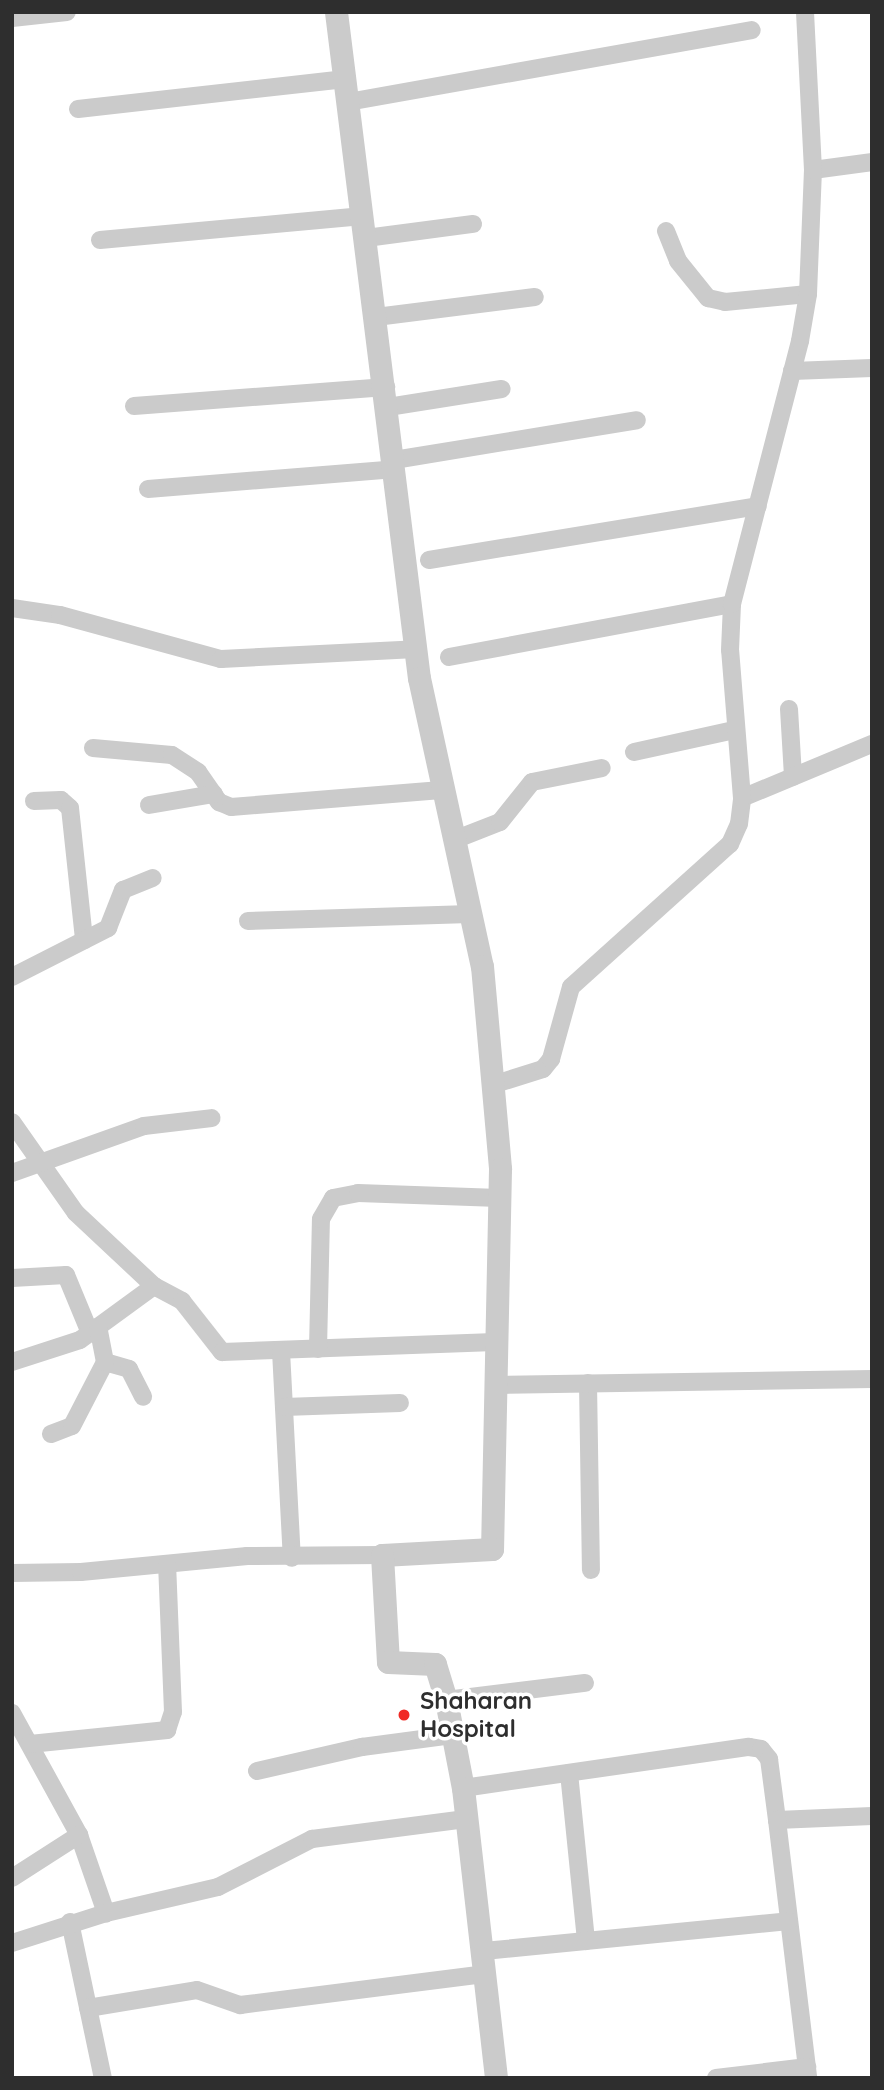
<!DOCTYPE html>
<html>
<head>
<meta charset="utf-8">
<style>
  body { margin:0 }
  #map { position:relative; width:884px; height:2090px; overflow:hidden; background:#fff; font-family:Quicksand,sans-serif }
  div>[style] { position:absolute }
  .minor>* { height:18px; margin:-9px; padding:0 9px; transform-origin:9px; border-radius:9px; background:#cbcbcb }
  .tertiary>* { height:23px; margin:-11.5px; padding:0 11.5px; transform-origin:11.5px; border-radius:11.5px; background:#cbcbcb }
  .dots>* { width:19px; height:19px; translate:-50% -50%; box-sizing:border-box; border:4px solid #fff; border-radius:50% }
  span { translate:-50% -50%; white-space:nowrap; text-align:center; line-height:1.15; -webkit-text-stroke:7px #fff; paint-order:stroke }
  .poi-label { font-size:24px; color:#2e2e2e; font-weight:700 }
  .left { translate:0 -50%; text-align:left }
  .frame { position:absolute; inset:0; border:14px solid #2e2e2e; pointer-events:none }
</style>
</head>
<body>
<div id="map">
  <div class="minor">
    <div style="left:12px;top:18px;width:55px;rotate:-6.2deg"></div>
    <div style="left:348px;top:102px;width:410px;rotate:-10.1deg"></div>
    <div style="left:78px;top:109px;width:269px;rotate:-6.4deg"></div>
    <div style="left:813px;top:170px;width:60px;rotate:-7.7deg"></div>
    <div style="left:666px;top:231px;width:32px;rotate:68deg"></div>
    <div style="left:678px;top:261px;width:48px;rotate:51deg"></div>
    <div style="left:708px;top:298px;width:17px;rotate:13deg"></div>
    <div style="left:725px;top:302px;width:83px;rotate:-5.5deg"></div>
    <div style="left:366px;top:238px;width:108px;rotate:-7.5deg"></div>
    <div style="left:100px;top:240px;width:264px;rotate:-5.2deg"></div>
    <div style="left:376px;top:317px;width:160px;rotate:-7.2deg"></div>
    <div style="left:792px;top:371px;width:80px;rotate:-2.1deg"></div>
    <div style="left:134px;top:406px;width:253px;rotate:-4.3deg"></div>
    <div style="left:388px;top:407px;width:115px;rotate:-9deg"></div>
    <div style="left:394px;top:460px;width:246px;rotate:-9.3deg"></div>
    <div style="left:148px;top:489px;width:248px;rotate:-4.6deg"></div>
    <div style="left:429px;top:560px;width:333px;rotate:-9.3deg"></div>
    <div style="left:12px;top:608px;width:49px;rotate:8.3deg"></div>
    <div style="left:60px;top:615px;width:167px;rotate:15.3deg"></div>
    <div style="left:221px;top:659px;width:195px;rotate:-2.9deg"></div>
    <div style="left:449px;top:657px;width:288px;rotate:-10.6deg"></div>
    <div style="left:789px;top:709px;width:68px;rotate:86.6deg"></div>
    <div style="left:93px;top:748px;width:79px;rotate:5.1deg"></div>
    <div style="left:172px;top:755px;width:31px;rotate:33deg"></div>
    <div style="left:198px;top:772px;width:37px;rotate:55deg"></div>
    <div style="left:219px;top:802px;width:13px;rotate:23deg"></div>
    <div style="left:231px;top:807px;width:214px;rotate:-4.6deg"></div>
    <div style="left:634px;top:752px;width:102px;rotate:-12.4deg"></div>
    <div style="left:742px;top:798px;width:141px;rotate:-22.6deg"></div>
    <div style="left:34px;top:801px;width:27px;rotate:-2deg"></div>
    <div style="left:61px;top:800px;width:12px;rotate:42deg"></div>
    <div style="left:70px;top:808px;width:133px;rotate:83.9deg"></div>
    <div style="left:149px;top:805px;width:66px;rotate:-9.6deg"></div>
    <div style="left:454px;top:840px;width:49px;rotate:-21.4deg"></div>
    <div style="left:500px;top:822px;width:51px;rotate:-51.3deg"></div>
    <div style="left:532px;top:782px;width:71px;rotate:-11.3deg"></div>
    <div style="left:248px;top:921px;width:222px;rotate:-1.8deg"></div>
    <div style="left:12px;top:977px;width:108px;rotate:-27deg"></div>
    <div style="left:108px;top:928px;width:41px;rotate:-68.5deg"></div>
    <div style="left:123px;top:890px;width:32px;rotate:-22deg"></div>
    <div style="left:492px;top:1085px;width:53px;rotate:-17.4deg"></div>
    <div style="left:543px;top:1069px;width:13px;rotate:-51deg"></div>
    <div style="left:551px;top:1059px;width:75px;rotate:-74.5deg"></div>
    <div style="left:571px;top:987px;width:214px;rotate:-42deg"></div>
    <div style="left:730px;top:844px;width:22px;rotate:-66deg"></div>
    <div style="left:739px;top:824px;width:26px;rotate:-83deg"></div>
    <div style="left:742px;top:798px;width:148px;rotate:-94.6deg"></div>
    <div style="left:730px;top:650px;width:46px;rotate:-87.5deg"></div>
    <div style="left:732px;top:604px;width:272px;rotate:-75.5deg"></div>
    <div style="left:800px;top:341px;width:48px;rotate:-80.3deg"></div>
    <div style="left:808px;top:294px;width:124px;rotate:-87.7deg"></div>
    <div style="left:813px;top:170px;width:158px;rotate:-92.9deg"></div>
    <div style="left:12px;top:1122px;width:111px;rotate:54.9deg"></div>
    <div style="left:76px;top:1213px;width:107px;rotate:43.1deg"></div>
    <div style="left:154px;top:1286px;width:32px;rotate:28deg"></div>
    <div style="left:182px;top:1301px;width:65px;rotate:51.9deg"></div>
    <div style="left:222px;top:1352px;width:273px;rotate:-2.1deg"></div>
    <div style="left:12px;top:1173px;width:140px;rotate:-19.6deg"></div>
    <div style="left:144px;top:1126px;width:68px;rotate:-6.7deg"></div>
    <div style="left:12px;top:1278px;width:54px;rotate:-3.2deg"></div>
    <div style="left:66px;top:1275px;width:63px;rotate:67.5deg"></div>
    <div style="left:318px;top:1349px;width:130px;rotate:-88.7deg"></div>
    <div style="left:321px;top:1219px;width:24px;rotate:-60deg"></div>
    <div style="left:333px;top:1198px;width:25px;rotate:-11deg"></div>
    <div style="left:358px;top:1193px;width:141px;rotate:2deg"></div>
    <div style="left:281px;top:1351px;width:207px;rotate:87deg"></div>
    <div style="left:12px;top:1362px;width:71px;rotate:-17.9deg"></div>
    <div style="left:80px;top:1340px;width:92px;rotate:-36.1deg"></div>
    <div style="left:105px;top:1362px;width:25px;rotate:16deg"></div>
    <div style="left:129px;top:1369px;width:31px;rotate:63deg"></div>
    <div style="left:588px;top:1383px;width:187px;rotate:89.1deg"></div>
    <div style="left:494px;top:1385px;width:378px;rotate:-0.9deg"></div>
    <div style="left:284px;top:1407px;width:116px;rotate:-2deg"></div>
    <div style="left:51px;top:1434px;width:22px;rotate:-21deg"></div>
    <div style="left:72px;top:1426px;width:72px;rotate:-62.7deg"></div>
    <div style="left:105px;top:1362px;width:36px;rotate:-101deg"></div>
    <div style="left:12px;top:1573px;width:69px;rotate:-0.8deg"></div>
    <div style="left:81px;top:1572px;width:167px;rotate:-5.5deg"></div>
    <div style="left:247px;top:1556px;width:135px;rotate:-0.4deg"></div>
    <div style="left:446px;top:1700px;width:140px;rotate:-7deg"></div>
    <div style="left:12px;top:1713px;width:139px;rotate:61.2deg"></div>
    <div style="left:79px;top:1835px;width:83px;rotate:70.9deg"></div>
    <div style="left:106px;top:1913px;width:115px;rotate:-13.1deg"></div>
    <div style="left:218px;top:1887px;width:106px;rotate:-27.1deg"></div>
    <div style="left:312px;top:1839px;width:155px;rotate:-7.4deg"></div>
    <div style="left:30px;top:1744px;width:138px;rotate:-5.8deg"></div>
    <div style="left:167px;top:1730px;width:19px;rotate:-72deg"></div>
    <div style="left:173px;top:1712px;width:148px;rotate:-92.3deg"></div>
    <div style="left:257px;top:1771px;width:108px;rotate:-12.9deg"></div>
    <div style="left:362px;top:1747px;width:91px;rotate:-7.6deg"></div>
    <div style="left:569px;top:1773px;width:169px;rotate:84.2deg"></div>
    <div style="left:463px;top:1788px;width:289px;rotate:-8.2deg"></div>
    <div style="left:749px;top:1747px;width:12px;rotate:9deg"></div>
    <div style="left:761px;top:1749px;width:13px;rotate:51deg"></div>
    <div style="left:769px;top:1759px;width:62px;rotate:82.5deg"></div>
    <div style="left:777px;top:1820px;width:95px;rotate:-2.4deg"></div>
    <div style="left:777px;top:1820px;width:260px;rotate:83.1deg"></div>
    <div style="left:12px;top:1878px;width:80px;rotate:-32.7deg"></div>
    <div style="left:70px;top:1922px;width:159px;rotate:78.1deg"></div>
    <div style="left:12px;top:1943px;width:99px;rotate:-17.7deg"></div>
    <div style="left:484px;top:1951px;width:306px;rotate:-5.6deg"></div>
    <div style="left:88px;top:2008px;width:110px;rotate:-9.4deg"></div>
    <div style="left:197px;top:1990px;width:46px;rotate:19.2deg"></div>
    <div style="left:240px;top:2005px;width:248px;rotate:-7.2deg"></div>
    <div style="left:716px;top:2078px;width:92px;rotate:-6.9deg"></div>
  </div>
  <div class="tertiary">
    <div style="left:336px;top:12px;width:671px;rotate:82.9deg"></div>
    <div style="left:419px;top:678px;width:295px;rotate:77.7deg"></div>
    <div style="left:482px;top:966px;width:204px;rotate:84.9deg"></div>
    <div style="left:500px;top:1169px;width:380px;rotate:91.2deg"></div>
    <div style="left:492px;top:1549px;width:110px;rotate:176.9deg"></div>
    <div style="left:382px;top:1555px;width:107px;rotate:86.8deg"></div>
    <div style="left:388px;top:1662px;width:47px;rotate:2.4deg"></div>
    <div style="left:435px;top:1664px;width:38px;rotate:73deg"></div>
    <div style="left:446px;top:1700px;width:90px;rotate:79.1deg"></div>
    <div style="left:463px;top:1788px;width:292px;rotate:83.5deg"></div>
  </div>
  <div class="dots">
    <div style="left:404px;top:1715px;background:#f02a25"></div>
  </div>
  <div class="poi-label">
    <span class="left" style="left:420px;top:1715px">Shaharan<br>Hospital</span>
  </div>
  <div class="frame"></div>
</div>
</body>
</html>
